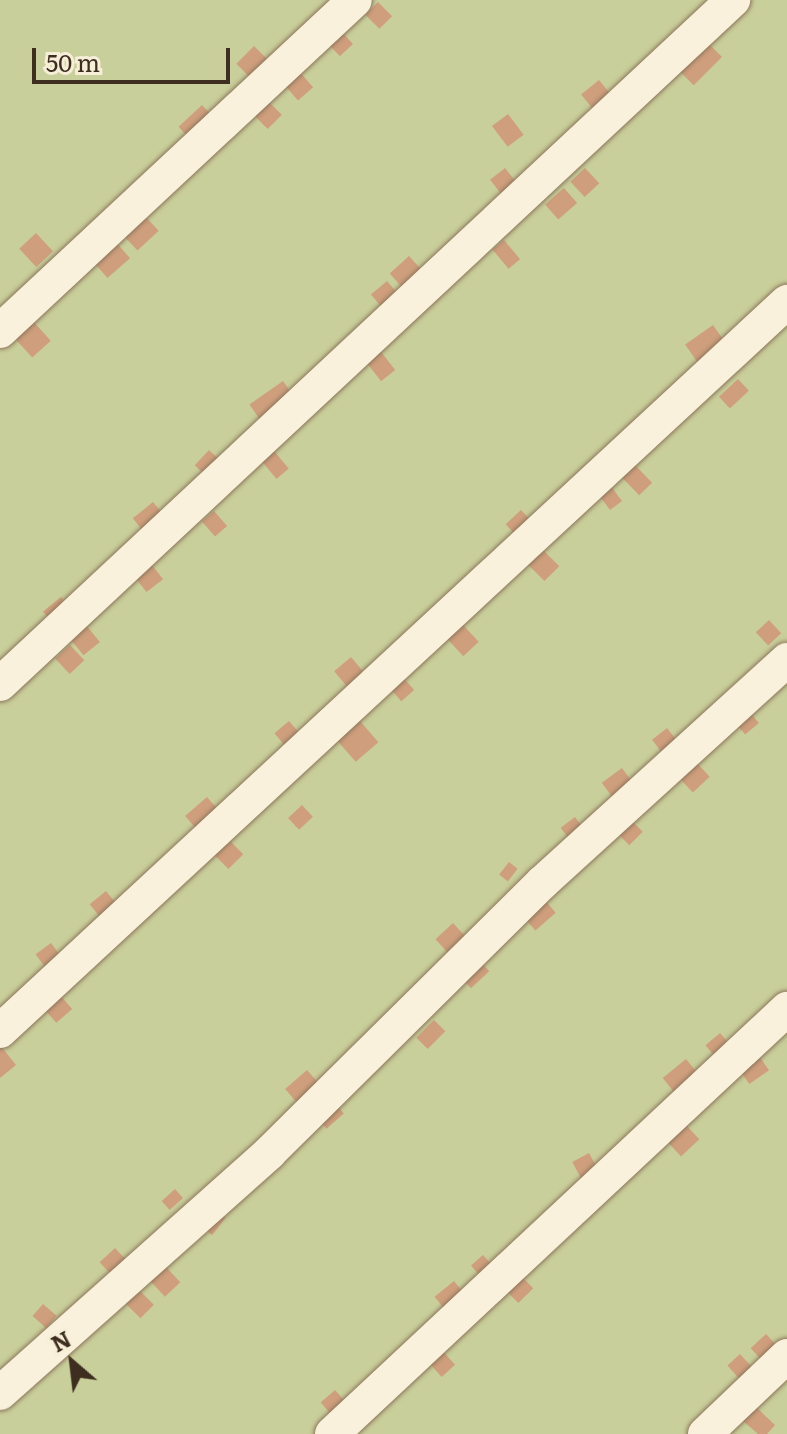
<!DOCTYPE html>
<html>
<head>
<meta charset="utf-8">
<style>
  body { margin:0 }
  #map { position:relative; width:787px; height:1434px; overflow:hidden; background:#f0e4c8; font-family:Literata,serif }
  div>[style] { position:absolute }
  .green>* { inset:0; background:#c9cf9b; transform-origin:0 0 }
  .building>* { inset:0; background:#cf9f7d; transform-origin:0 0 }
  .roads { filter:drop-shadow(0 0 2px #8d765c) drop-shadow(0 0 2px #8d765c) }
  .minor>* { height:34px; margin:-17px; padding:0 17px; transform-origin:17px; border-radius:17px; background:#faf1dc }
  span { translate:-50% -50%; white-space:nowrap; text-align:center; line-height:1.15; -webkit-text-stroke:6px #f7eed8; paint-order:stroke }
  .north { position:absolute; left:32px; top:1322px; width:80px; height:80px; -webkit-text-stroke:6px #f7eed8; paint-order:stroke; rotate:332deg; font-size:22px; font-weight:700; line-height:32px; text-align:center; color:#3d2e20 }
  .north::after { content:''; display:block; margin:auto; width:28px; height:36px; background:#3d2e20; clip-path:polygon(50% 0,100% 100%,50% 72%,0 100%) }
  .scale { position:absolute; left:32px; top:48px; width:198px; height:36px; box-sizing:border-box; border:4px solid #3d2e20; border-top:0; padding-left:10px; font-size:24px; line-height:28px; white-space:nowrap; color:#3d2e20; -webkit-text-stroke:6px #f7eed8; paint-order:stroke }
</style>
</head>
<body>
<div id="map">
  <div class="green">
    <div style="left:0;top:0;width:787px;height:1434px"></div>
  </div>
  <div class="building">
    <div style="left:378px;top:2px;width:20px;height:18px;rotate:45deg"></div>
    <div style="left:340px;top:30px;width:19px;height:18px;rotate:47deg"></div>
    <div style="left:705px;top:40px;width:24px;height:40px;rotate:45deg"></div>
    <div style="left:254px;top:46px;width:24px;height:25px;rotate:45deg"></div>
    <div style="left:298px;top:70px;width:23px;height:20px;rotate:49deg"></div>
    <div style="left:599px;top:80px;width:28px;height:23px;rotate:51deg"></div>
    <div style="left:267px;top:100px;width:21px;height:20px;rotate:45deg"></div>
    <div style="left:202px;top:105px;width:19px;height:32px;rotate:47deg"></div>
    <div style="left:508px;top:114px;width:26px;height:20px;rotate:53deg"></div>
    <div style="left:505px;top:168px;width:24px;height:19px;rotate:52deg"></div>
    <div style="left:585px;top:168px;width:21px;height:20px;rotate:47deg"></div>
    <div style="left:564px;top:188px;width:20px;height:25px;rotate:49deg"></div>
    <div style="left:143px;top:214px;width:23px;height:29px;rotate:47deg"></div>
    <div style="left:36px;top:233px;width:25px;height:23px;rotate:47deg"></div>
    <div style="left:504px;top:240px;width:25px;height:15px;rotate:50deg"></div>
    <div style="left:115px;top:241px;width:23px;height:30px;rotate:49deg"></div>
    <div style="left:409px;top:256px;width:24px;height:26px;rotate:48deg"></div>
    <div style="left:387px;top:281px;width:23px;height:21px;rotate:50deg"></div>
    <div style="left:32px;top:320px;width:28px;height:25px;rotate:48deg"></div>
    <div style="left:713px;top:325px;width:24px;height:34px;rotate:55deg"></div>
    <div style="left:378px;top:348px;width:28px;height:18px;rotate:52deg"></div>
    <div style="left:738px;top:379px;width:16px;height:26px;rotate:47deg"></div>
    <div style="left:283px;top:381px;width:21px;height:41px;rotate:55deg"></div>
    <div style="left:209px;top:450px;width:22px;height:21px;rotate:43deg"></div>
    <div style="left:274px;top:451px;width:23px;height:16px;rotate:50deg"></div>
    <div style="left:632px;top:462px;width:29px;height:18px;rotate:46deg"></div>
    <div style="left:610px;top:485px;width:20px;height:15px;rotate:53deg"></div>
    <div style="left:153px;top:502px;width:27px;height:26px;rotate:51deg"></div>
    <div style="left:521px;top:510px;width:21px;height:21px;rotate:47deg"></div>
    <div style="left:214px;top:511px;width:20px;height:16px;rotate:49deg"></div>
    <div style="left:543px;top:550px;width:23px;height:21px;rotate:45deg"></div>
    <div style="left:152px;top:565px;width:18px;height:21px;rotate:52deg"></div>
    <div style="left:61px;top:597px;width:19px;height:23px;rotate:51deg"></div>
    <div style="left:769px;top:620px;width:18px;height:18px;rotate:47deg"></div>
    <div style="left:86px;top:625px;width:22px;height:21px;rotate:51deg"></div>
    <div style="left:463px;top:625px;width:23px;height:21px;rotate:47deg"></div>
    <div style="left:70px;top:645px;width:21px;height:20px;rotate:47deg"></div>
    <div style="left:351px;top:657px;width:25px;height:22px;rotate:50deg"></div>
    <div style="left:401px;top:675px;width:20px;height:17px;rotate:49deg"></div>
    <div style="left:748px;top:710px;width:17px;height:18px;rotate:50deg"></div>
    <div style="left:289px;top:721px;width:23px;height:19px;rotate:50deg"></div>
    <div style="left:360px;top:721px;width:28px;height:30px;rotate:49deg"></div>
    <div style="left:667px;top:728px;width:18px;height:19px;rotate:52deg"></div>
    <div style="left:694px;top:760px;width:23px;height:23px;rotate:47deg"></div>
    <div style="left:622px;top:768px;width:19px;height:25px;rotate:54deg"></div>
    <div style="left:207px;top:797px;width:18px;height:29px;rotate:49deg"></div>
    <div style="left:302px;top:805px;width:16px;height:19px;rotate:47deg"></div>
    <div style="left:575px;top:817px;width:20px;height:18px;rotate:53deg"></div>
    <div style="left:630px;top:819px;width:18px;height:19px;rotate:45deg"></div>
    <div style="left:227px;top:838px;width:23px;height:21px;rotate:45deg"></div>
    <div style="left:509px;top:862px;width:11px;height:16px;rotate:38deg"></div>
    <div style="left:106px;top:891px;width:22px;height:21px;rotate:51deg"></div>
    <div style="left:542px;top:897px;width:21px;height:27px;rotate:49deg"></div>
    <div style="left:453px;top:923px;width:19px;height:24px;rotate:47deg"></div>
    <div style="left:51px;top:943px;width:27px;height:19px;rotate:54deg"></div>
    <div style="left:477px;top:958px;width:18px;height:25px;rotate:47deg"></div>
    <div style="left:59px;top:994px;width:20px;height:21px;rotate:49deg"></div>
    <div style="left:434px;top:1020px;width:16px;height:25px;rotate:45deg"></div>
    <div style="left:720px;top:1033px;width:17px;height:19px;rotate:50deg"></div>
    <div style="clip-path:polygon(0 1045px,16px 1065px,0 1078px)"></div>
    <div style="left:757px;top:1053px;width:21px;height:24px;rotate:55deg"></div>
    <div style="left:686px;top:1059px;width:21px;height:30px;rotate:51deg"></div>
    <div style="left:307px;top:1070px;width:18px;height:29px;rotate:49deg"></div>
    <div style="left:332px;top:1100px;width:18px;height:23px;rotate:49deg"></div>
    <div style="left:685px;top:1124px;width:21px;height:25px;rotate:47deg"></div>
    <div style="left:589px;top:1153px;width:21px;height:19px;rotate:62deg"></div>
    <div style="left:175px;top:1189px;width:12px;height:18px;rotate:48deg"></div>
    <div style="left:217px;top:1211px;width:11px;height:22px;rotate:38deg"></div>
    <div style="left:115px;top:1248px;width:16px;height:21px;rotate:47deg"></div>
    <div style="left:483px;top:1255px;width:20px;height:16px;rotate:49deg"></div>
    <div style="left:166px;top:1267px;width:21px;height:21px;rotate:47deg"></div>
    <div style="left:517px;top:1272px;width:23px;height:21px;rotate:45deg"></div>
    <div style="left:454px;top:1281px;width:21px;height:25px;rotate:51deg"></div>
    <div style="left:139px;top:1290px;width:21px;height:19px;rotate:45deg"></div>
    <div style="left:43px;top:1304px;width:18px;height:16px;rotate:41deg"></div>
    <div style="left:766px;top:1334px;width:19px;height:21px;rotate:47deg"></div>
    <div style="left:439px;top:1347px;width:24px;height:18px;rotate:48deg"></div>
    <div style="left:740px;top:1354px;width:24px;height:17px;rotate:48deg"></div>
    <div style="left:335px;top:1390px;width:20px;height:19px;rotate:49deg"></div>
    <div style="clip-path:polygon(756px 1407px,775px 1425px,767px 1434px,758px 1434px,743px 1421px)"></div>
  </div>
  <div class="roads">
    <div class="minor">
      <div style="left:0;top:331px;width:485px;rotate:-43deg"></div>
      <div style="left:0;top:684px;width:1003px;rotate:-43.02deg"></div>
      <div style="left:0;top:1031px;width:1073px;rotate:-42.81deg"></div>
      <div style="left:0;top:1393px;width:361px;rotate:-41.7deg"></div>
      <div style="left:269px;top:1153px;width:385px;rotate:-44.7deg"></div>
      <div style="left:543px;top:882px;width:330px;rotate:-42.3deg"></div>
      <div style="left:332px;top:1434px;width:623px;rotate:-43.05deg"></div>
      <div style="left:705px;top:1434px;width:113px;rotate:-43.6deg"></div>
    </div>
  </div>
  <div class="north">N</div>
  <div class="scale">50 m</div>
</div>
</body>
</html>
